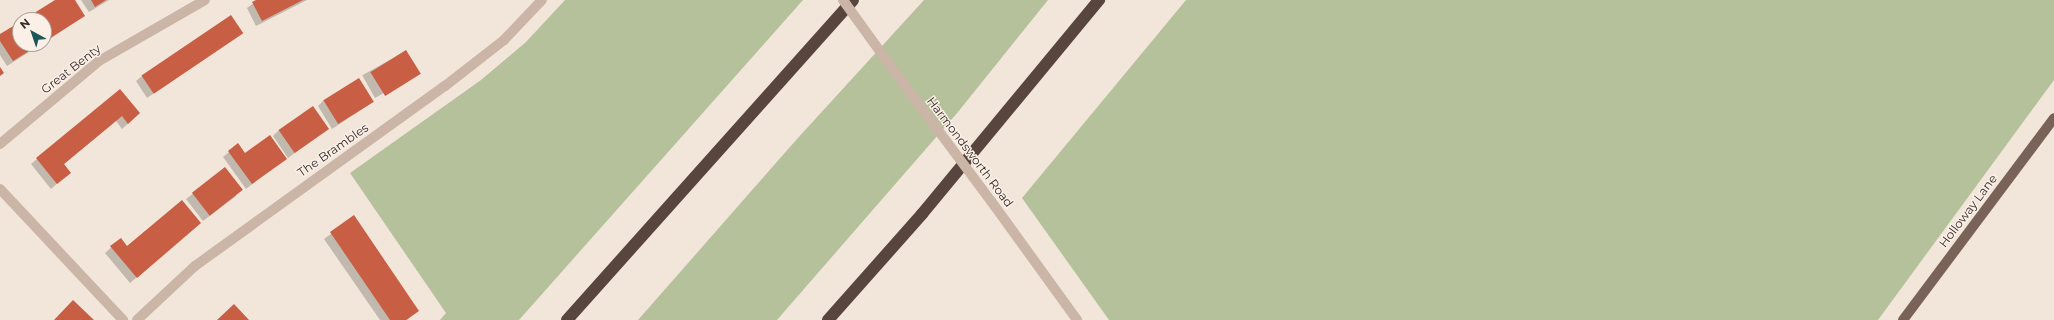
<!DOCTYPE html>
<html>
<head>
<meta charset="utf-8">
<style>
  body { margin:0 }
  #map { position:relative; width:2054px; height:320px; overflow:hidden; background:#f2e6da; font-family:Montserrat,sans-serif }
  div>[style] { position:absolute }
  .green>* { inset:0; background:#b5c19a }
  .shadow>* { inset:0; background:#0003; transform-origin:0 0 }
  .building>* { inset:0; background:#c85e43; transform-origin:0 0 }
  .minor>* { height:10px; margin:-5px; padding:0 5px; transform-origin:5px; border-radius:5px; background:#cab5a6 }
  .major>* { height:10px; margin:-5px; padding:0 5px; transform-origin:5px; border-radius:5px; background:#796258 }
  .highway>* { height:12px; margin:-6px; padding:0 6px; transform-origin:6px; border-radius:6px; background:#57453e }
  .minor-bridge>* { height:10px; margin:-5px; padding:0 5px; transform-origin:5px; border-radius:5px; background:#cab5a6 }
  span { translate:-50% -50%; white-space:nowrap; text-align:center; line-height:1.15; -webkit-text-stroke:3px #faf0e7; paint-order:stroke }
  .street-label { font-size:12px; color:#362b27 }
  .north { position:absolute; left:12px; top:12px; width:40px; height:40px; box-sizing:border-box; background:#faf0e7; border:1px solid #aca19a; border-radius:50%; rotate:320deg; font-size:11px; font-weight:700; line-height:16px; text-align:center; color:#362b27 }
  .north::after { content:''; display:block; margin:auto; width:14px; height:18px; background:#1c5658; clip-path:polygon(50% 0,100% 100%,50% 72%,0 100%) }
</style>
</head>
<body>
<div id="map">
  <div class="green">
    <div style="clip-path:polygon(565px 0,803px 0,519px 320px,440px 320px,446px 313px,350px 173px,481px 80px,526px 42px)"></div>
    <div style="clip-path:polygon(924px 0,1048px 0,958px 112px,777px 320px,638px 320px,797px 139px)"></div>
    <div style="clip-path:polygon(1186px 0,2054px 0,2054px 80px,1878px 320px,1109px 320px,1022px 198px)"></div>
  </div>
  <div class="shadow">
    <div style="clip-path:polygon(57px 0,74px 0,84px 16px,44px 43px,44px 20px,25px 20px)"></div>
    <div style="clip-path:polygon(81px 0,109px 0,89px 12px)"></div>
    <div style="clip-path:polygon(258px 0,307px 0,256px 26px,247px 8px)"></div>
    <div style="clip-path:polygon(20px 23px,20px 44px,42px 44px,7px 66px,0 55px,0 36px)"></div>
    <div style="clip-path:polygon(242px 33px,147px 98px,136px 81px,142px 76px)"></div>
    <div style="left:406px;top:51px;width:26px;height:50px;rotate:61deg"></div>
    <div style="clip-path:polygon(120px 90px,133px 119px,122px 129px,116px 121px,63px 165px,69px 173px,51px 189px,31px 164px)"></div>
    <div style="clip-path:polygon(324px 100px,373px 102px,332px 129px,318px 106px)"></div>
    <div style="clip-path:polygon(328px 129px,288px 158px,273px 136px,279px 130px)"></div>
    <div style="clip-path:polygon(229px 152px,285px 159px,246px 189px,223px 157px)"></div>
    <div style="clip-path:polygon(225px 169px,236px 196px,203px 221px,186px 199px)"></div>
    <div style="clip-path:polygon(354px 217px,418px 311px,407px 320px,380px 320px,324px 239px)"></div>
    <div style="clip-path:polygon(200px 223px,130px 283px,105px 253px,121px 239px,127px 247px)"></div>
  </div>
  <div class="building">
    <div style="clip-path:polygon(55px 0,75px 0,85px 16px,44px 42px,44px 20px,23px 20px)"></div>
    <div style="clip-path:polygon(91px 0,106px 0,95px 7px)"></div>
    <div style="clip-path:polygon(256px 0,303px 0,262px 21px,252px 2px)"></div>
    <div style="left:231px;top:15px;width:22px;height:108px;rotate:56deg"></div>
    <div style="clip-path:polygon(20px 22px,20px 44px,40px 44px,13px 61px,0 41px,0 34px)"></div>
    <div style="left:406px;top:50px;width:28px;height:42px;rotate:58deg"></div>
    <div style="clip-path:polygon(0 67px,4px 73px,0 76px)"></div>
    <div style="left:359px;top:78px;width:28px;height:42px;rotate:58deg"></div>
    <div style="clip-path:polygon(120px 89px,140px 113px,128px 124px,122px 116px,64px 164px,71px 173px,57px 184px,36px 158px)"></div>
    <div style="left:313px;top:106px;width:28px;height:42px;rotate:55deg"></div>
    <div style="clip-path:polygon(270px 135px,287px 159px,252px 184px,228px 151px,238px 143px,245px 153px)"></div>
    <div style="left:225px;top:167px;width:29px;height:42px;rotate:52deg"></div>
    <div style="clip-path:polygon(182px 200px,201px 223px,137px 278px,110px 246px,121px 238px,127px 246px)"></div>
    <div style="clip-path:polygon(354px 215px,419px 311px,406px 320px,390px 320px,330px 232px)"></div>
    <div style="clip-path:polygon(73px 300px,94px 320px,54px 320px)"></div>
    <div style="clip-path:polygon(234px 304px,249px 320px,217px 320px)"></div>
  </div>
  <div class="minor">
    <div style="left:905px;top:86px;width:50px;rotate:53.1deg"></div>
    <div style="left:0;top:144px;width:129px;rotate:-40deg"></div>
    <div style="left:99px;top:61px;width:122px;rotate:-29.9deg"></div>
    <div style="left:0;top:189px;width:180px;rotate:46.8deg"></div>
    <div style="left:991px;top:201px;width:147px;rotate:54.1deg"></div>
    <div style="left:137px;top:320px;width:79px;rotate:-43deg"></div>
    <div style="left:195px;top:266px;width:308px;rotate:-35.8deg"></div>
    <div style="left:445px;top:86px;width:75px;rotate:-37.9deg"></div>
    <div style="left:504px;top:40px;width:55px;rotate:-46.5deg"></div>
  </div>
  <div class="major">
    <div style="left:1903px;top:320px;width:252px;rotate:-53.2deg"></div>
  </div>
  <div class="highway">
    <div style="left:567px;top:320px;width:429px;rotate:-48.2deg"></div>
    <div style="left:828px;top:320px;width:142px;rotate:-48.4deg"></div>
    <div style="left:922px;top:214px;width:278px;rotate:-50.4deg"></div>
  </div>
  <div class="minor-bridge">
    <div style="left:843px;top:0;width:106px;rotate:54.2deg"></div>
    <div style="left:935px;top:126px;width:94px;rotate:53.3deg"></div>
  </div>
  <div class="street-label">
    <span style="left:71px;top:69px;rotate:-38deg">Great Benty</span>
    <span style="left:333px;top:150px;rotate:-35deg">The Brambles</span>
    <span style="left:970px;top:152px;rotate:53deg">Harmondsworth Road</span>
    <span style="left:1968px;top:211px;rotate:-53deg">Holloway Lane</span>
  </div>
  <div class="north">N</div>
</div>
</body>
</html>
